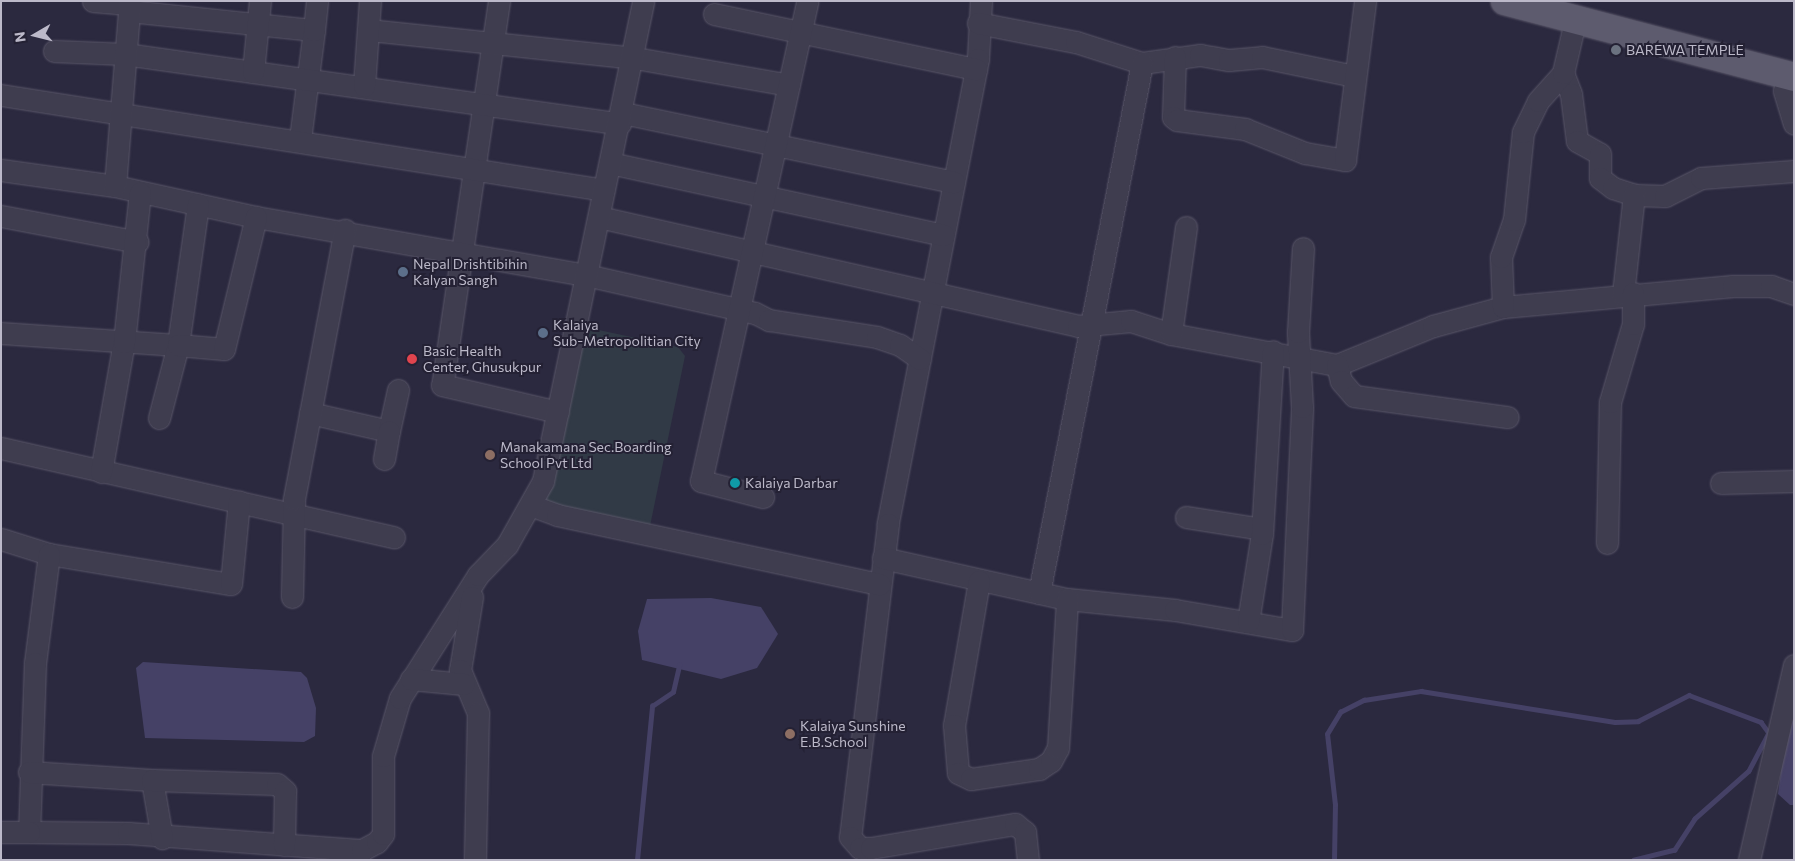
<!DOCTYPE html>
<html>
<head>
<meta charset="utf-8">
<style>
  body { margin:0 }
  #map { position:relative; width:1795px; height:861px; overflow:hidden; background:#2b293f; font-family:Commissioner,sans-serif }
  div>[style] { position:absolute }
  .green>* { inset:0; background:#313a46 }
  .water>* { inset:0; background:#454166 }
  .stream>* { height:4.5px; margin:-2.25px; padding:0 2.25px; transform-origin:2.25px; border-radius:2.25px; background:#454166 }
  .roads { filter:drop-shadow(0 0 1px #5a5769) drop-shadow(0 0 1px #5a5769) }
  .minor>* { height:21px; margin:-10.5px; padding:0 10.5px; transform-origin:10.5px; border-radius:10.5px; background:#3f3d4f }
  .major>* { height:28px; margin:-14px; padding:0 14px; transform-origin:14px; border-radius:14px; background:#5d5b6e }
  .dots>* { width:14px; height:14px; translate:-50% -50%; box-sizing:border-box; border:2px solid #242134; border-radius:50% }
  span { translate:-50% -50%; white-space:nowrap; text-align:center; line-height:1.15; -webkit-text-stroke:4px #242134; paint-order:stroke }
  .poi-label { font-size:14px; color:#bcb9c9 }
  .left { translate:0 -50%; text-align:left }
  .frame { position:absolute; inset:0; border:2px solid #bcb9c9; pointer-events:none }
  .north { position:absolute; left:10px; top:10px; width:50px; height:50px; -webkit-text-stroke:4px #242134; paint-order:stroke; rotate:262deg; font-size:14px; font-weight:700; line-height:20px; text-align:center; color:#bcb9c9 }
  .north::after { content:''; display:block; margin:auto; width:18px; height:22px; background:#bcb9c9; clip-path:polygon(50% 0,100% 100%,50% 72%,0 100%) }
</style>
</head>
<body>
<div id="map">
  <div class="green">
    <div style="clip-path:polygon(580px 326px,678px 347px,685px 356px,649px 531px,545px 508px)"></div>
  </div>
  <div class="water">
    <div style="clip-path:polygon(711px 598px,761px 607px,778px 634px,757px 668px,721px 679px,642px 660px,638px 631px,647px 599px)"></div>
    <div style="clip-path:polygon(143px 662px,301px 672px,307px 678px,316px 708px,315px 736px,304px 742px,145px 738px,136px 668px)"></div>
    <div style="clip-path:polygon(1794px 719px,1794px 805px,1790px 805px,1778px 794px,1787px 726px)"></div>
  </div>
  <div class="stream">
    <div style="left:637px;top:860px;width:155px;rotate:-84.4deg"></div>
    <div style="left:652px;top:706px;width:25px;rotate:-34deg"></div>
    <div style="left:673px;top:692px;width:28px;rotate:-77deg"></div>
    <div style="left:1334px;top:860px;width:55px;rotate:-89deg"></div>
    <div style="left:1335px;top:805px;width:71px;rotate:-96.4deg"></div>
    <div style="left:1327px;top:734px;width:26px;rotate:-59deg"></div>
    <div style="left:1340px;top:712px;width:27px;rotate:-27deg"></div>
    <div style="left:1364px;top:700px;width:58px;rotate:-9deg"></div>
    <div style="left:1421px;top:691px;width:196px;rotate:9.1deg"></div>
    <div style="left:1615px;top:722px;width:23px;rotate:-2deg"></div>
    <div style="left:1638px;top:721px;width:57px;rotate:-27deg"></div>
    <div style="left:1689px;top:695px;width:77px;rotate:20.6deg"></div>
    <div style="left:1761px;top:722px;width:14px;rotate:54deg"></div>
    <div style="left:1769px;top:733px;width:43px;rotate:117.8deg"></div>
    <div style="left:1749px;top:771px;width:72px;rotate:138.4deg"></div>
    <div style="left:1695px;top:819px;width:37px;rotate:123deg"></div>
    <div style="left:1675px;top:850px;width:42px;rotate:166.3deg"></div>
  </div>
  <div class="roads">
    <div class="minor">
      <div style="left:93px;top:1px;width:36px;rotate:5deg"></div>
      <div style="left:499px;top:1px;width:388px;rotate:98.4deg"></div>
      <div style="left:442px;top:385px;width:119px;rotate:13.1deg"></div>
      <div style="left:981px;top:1px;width:58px;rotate:93deg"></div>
      <div style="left:978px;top:59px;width:474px;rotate:101deg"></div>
      <div style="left:888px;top:524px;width:315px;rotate:96.9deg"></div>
      <div style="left:850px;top:837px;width:15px;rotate:48deg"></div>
      <div style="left:860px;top:848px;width:11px"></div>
      <div style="left:871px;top:848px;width:146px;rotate:-9.5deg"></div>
      <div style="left:1015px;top:824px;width:13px;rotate:39deg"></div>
      <div style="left:1025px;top:832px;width:28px;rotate:84deg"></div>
      <div style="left:129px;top:11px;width:186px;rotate:5.9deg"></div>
      <div style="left:314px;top:30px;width:110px;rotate:97.3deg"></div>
      <div style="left:714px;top:14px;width:268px;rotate:11.9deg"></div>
      <div style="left:978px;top:23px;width:100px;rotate:11deg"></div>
      <div style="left:1076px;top:42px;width:69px;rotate:17.7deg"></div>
      <div style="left:1142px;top:63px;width:59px;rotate:-7.9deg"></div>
      <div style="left:1200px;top:55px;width:29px;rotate:10deg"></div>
      <div style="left:1229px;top:60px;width:33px;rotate:-5deg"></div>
      <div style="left:1262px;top:57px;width:94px;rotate:11.7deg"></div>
      <div style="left:314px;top:30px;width:29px;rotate:-84deg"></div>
      <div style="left:369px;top:30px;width:267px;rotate:6deg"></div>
      <div style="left:635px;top:58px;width:156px;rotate:9.9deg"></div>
      <div style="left:54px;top:51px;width:71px;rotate:2.4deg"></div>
      <div style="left:125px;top:54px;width:500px;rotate:8deg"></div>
      <div style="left:1175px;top:57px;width:60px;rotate:91.9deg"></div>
      <div style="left:1173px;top:117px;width:5px;rotate:37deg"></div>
      <div style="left:1177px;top:120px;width:69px;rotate:7.5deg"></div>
      <div style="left:1245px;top:129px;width:65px;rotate:21.8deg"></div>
      <div style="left:1305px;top:153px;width:41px;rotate:9.9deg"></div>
      <div style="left:1345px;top:160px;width:160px;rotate:-82.8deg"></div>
      <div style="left:253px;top:72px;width:71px;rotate:-84.4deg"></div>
      <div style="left:1563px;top:73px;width:22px;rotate:69deg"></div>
      <div style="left:1571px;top:94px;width:47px;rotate:82.7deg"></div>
      <div style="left:1577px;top:141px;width:26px;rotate:29deg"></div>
      <div style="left:1600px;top:154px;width:24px;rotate:90deg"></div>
      <div style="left:1600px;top:178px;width:16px;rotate:38deg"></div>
      <div style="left:1613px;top:188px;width:22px;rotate:18deg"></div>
      <div style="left:1634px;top:195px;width:31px;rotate:2deg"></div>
      <div style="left:1665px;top:196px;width:40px;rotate:-26.6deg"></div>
      <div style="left:1701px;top:178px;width:93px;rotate:-4.3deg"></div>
      <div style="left:1787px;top:76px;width:15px;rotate:101deg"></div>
      <div style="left:1784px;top:91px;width:34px;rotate:73deg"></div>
      <div style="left:364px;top:86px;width:85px;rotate:-86deg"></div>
      <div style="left:1px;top:95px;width:610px;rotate:8.95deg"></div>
      <div style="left:623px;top:113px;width:338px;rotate:11.8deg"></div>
      <div style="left:610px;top:163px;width:341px;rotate:12.2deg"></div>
      <div style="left:1px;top:170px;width:115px;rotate:8deg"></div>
      <div style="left:115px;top:186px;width:144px;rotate:12.4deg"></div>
      <div style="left:256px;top:217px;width:335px;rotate:10deg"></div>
      <div style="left:586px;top:275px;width:173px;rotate:12.7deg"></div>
      <div style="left:755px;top:313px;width:16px;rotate:27deg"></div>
      <div style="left:769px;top:320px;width:109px;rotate:8.9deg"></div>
      <div style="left:877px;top:337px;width:24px;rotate:19deg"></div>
      <div style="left:900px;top:345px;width:24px;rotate:35deg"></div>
      <div style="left:115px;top:186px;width:186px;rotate:-85.4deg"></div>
      <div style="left:1px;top:216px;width:139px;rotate:10.7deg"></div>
      <div style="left:599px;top:217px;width:491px;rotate:12.8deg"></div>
      <div style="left:1078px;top:326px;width:53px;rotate:-5.4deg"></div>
      <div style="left:1131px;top:321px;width:42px;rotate:18deg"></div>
      <div style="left:1171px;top:334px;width:169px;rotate:10.6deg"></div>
      <div style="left:1337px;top:365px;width:104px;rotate:-22.1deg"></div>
      <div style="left:1433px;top:326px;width:73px;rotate:-15.2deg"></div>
      <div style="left:1503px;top:307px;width:231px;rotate:-5.2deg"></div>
      <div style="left:1733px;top:286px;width:38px"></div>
      <div style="left:1771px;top:286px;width:24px;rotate:19deg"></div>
      <div style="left:1623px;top:294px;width:100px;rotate:-83.7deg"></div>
      <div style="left:1503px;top:307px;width:50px;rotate:-92.3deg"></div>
      <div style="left:1501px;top:257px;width:39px;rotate:-71deg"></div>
      <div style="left:1514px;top:220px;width:88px;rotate:-84.2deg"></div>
      <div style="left:1523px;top:132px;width:34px;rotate:-64deg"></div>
      <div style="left:1538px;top:101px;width:38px;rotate:-48deg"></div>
      <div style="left:1563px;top:73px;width:57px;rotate:-76.9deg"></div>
      <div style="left:1px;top:333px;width:177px;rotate:3.9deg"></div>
      <div style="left:178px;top:345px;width:142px;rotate:-81.9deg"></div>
      <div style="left:1171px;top:334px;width:108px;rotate:-82deg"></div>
      <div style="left:1337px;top:365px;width:16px;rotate:76deg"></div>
      <div style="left:1341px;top:381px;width:20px;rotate:49deg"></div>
      <div style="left:1354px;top:396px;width:155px;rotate:7.8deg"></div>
      <div style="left:310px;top:413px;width:81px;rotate:12.8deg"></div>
      <div style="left:389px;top:431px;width:42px;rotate:-77.6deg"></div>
      <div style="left:159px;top:418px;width:75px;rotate:-75.4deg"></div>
      <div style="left:178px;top:345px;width:46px;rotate:5deg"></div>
      <div style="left:224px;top:349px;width:136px;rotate:-76.4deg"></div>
      <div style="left:1px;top:448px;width:403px;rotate:12.8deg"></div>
      <div style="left:384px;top:459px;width:28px;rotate:-80deg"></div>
      <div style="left:101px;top:472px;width:132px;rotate:-80deg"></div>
      <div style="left:124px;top:342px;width:150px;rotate:-83.9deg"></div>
      <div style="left:1721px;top:483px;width:73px;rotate:-1.6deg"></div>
      <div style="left:763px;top:497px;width:64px;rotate:-165.5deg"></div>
      <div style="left:701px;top:481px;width:492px;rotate:-77.5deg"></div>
      <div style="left:530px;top:505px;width:29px;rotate:20deg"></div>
      <div style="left:557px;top:515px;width:330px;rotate:12.1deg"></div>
      <div style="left:1186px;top:517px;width:77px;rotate:9deg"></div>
      <div style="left:1px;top:539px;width:50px;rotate:17.4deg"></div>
      <div style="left:49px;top:554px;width:184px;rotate:9.4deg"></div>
      <div style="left:231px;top:584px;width:83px;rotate:-84.5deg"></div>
      <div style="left:1607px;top:543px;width:141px;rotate:-88.8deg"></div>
      <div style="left:1610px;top:402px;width:81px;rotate:-73.6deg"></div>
      <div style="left:1633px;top:324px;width:31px;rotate:-90deg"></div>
      <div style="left:49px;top:554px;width:110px;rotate:97.3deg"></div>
      <div style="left:35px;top:663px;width:169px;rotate:92deg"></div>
      <div style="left:29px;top:832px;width:99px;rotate:0.6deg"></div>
      <div style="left:128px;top:833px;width:235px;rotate:4.2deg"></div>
      <div style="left:362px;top:850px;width:17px;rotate:-28deg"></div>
      <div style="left:377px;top:842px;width:10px;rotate:-53deg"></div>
      <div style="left:383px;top:834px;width:78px;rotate:-90deg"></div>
      <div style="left:383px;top:756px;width:60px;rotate:-73.7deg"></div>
      <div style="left:400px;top:698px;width:146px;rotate:-57.6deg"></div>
      <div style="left:478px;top:575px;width:42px;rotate:-46deg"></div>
      <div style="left:507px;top:545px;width:73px;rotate:-60.6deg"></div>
      <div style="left:543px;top:481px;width:490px;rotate:-78.2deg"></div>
      <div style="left:883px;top:558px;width:189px;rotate:12.6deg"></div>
      <div style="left:1067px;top:599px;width:109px;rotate:5.8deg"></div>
      <div style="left:1175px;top:610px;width:119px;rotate:9.7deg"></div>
      <div style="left:1292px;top:630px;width:223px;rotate:-87.4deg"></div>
      <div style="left:1302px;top:407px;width:75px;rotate:-93.1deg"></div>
      <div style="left:1298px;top:332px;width:84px;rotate:-86.6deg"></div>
      <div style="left:979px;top:581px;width:146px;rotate:99.8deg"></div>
      <div style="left:954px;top:725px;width:48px;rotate:85.2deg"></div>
      <div style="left:958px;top:773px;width:14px;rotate:25deg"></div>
      <div style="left:971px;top:779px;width:69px;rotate:-8.4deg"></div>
      <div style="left:1039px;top:769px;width:14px;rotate:-34deg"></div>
      <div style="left:1051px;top:761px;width:15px;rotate:-62deg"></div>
      <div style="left:1058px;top:748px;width:149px;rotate:-86.5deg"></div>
      <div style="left:1039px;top:593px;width:540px;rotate:-79deg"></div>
      <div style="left:292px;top:597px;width:98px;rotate:-88.8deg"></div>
      <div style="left:294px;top:499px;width:274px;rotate:-79.3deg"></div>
      <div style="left:472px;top:597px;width:74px;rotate:99.3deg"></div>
      <div style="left:460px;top:670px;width:47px;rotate:67.3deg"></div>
      <div style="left:478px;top:713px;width:147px;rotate:91.2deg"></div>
      <div style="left:1248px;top:622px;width:89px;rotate:-81deg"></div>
      <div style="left:1262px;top:534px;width:183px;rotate:-86.6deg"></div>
      <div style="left:411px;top:679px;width:53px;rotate:5.4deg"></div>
      <div style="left:29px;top:772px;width:123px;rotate:3.7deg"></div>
      <div style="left:152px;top:780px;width:59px;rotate:80.2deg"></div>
      <div style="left:152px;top:780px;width:125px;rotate:1.8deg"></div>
      <div style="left:277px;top:784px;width:11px;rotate:41deg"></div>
      <div style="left:285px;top:791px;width:54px;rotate:91.1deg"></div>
      <div style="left:1px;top:832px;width:28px"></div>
      <div style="left:1749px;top:860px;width:200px;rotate:-77deg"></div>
    </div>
    <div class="major">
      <div style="left:1505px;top:1px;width:299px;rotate:14.7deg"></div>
    </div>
  </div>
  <div class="dots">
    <div style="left:1616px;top:50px;background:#6b7280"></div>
    <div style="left:403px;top:272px;background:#5c6f8a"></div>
    <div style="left:543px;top:333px;background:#5c6f8a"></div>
    <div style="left:412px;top:359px;background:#e0444e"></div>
    <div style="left:490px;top:455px;background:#8d6e63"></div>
    <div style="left:735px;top:483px;background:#0f9aa8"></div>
    <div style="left:790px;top:734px;background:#8d6e63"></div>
  </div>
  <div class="poi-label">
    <span class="left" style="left:1626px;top:50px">BAREWA TEMPLE</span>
    <span class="left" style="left:413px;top:272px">Nepal Drishtibihin<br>Kalyan Sangh</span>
    <span class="left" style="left:553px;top:333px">Kalaiya<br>Sub-Metropolitian City</span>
    <span class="left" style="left:423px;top:359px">Basic Health<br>Center, Ghusukpur</span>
    <span class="left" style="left:500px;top:455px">Manakamana Sec.Boarding<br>School Pvt Ltd</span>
    <span class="left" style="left:745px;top:483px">Kalaiya Darbar</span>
    <span class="left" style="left:800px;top:734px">Kalaiya Sunshine<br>E.B.School</span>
  </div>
  <div class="frame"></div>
  <div class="north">N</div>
</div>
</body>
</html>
